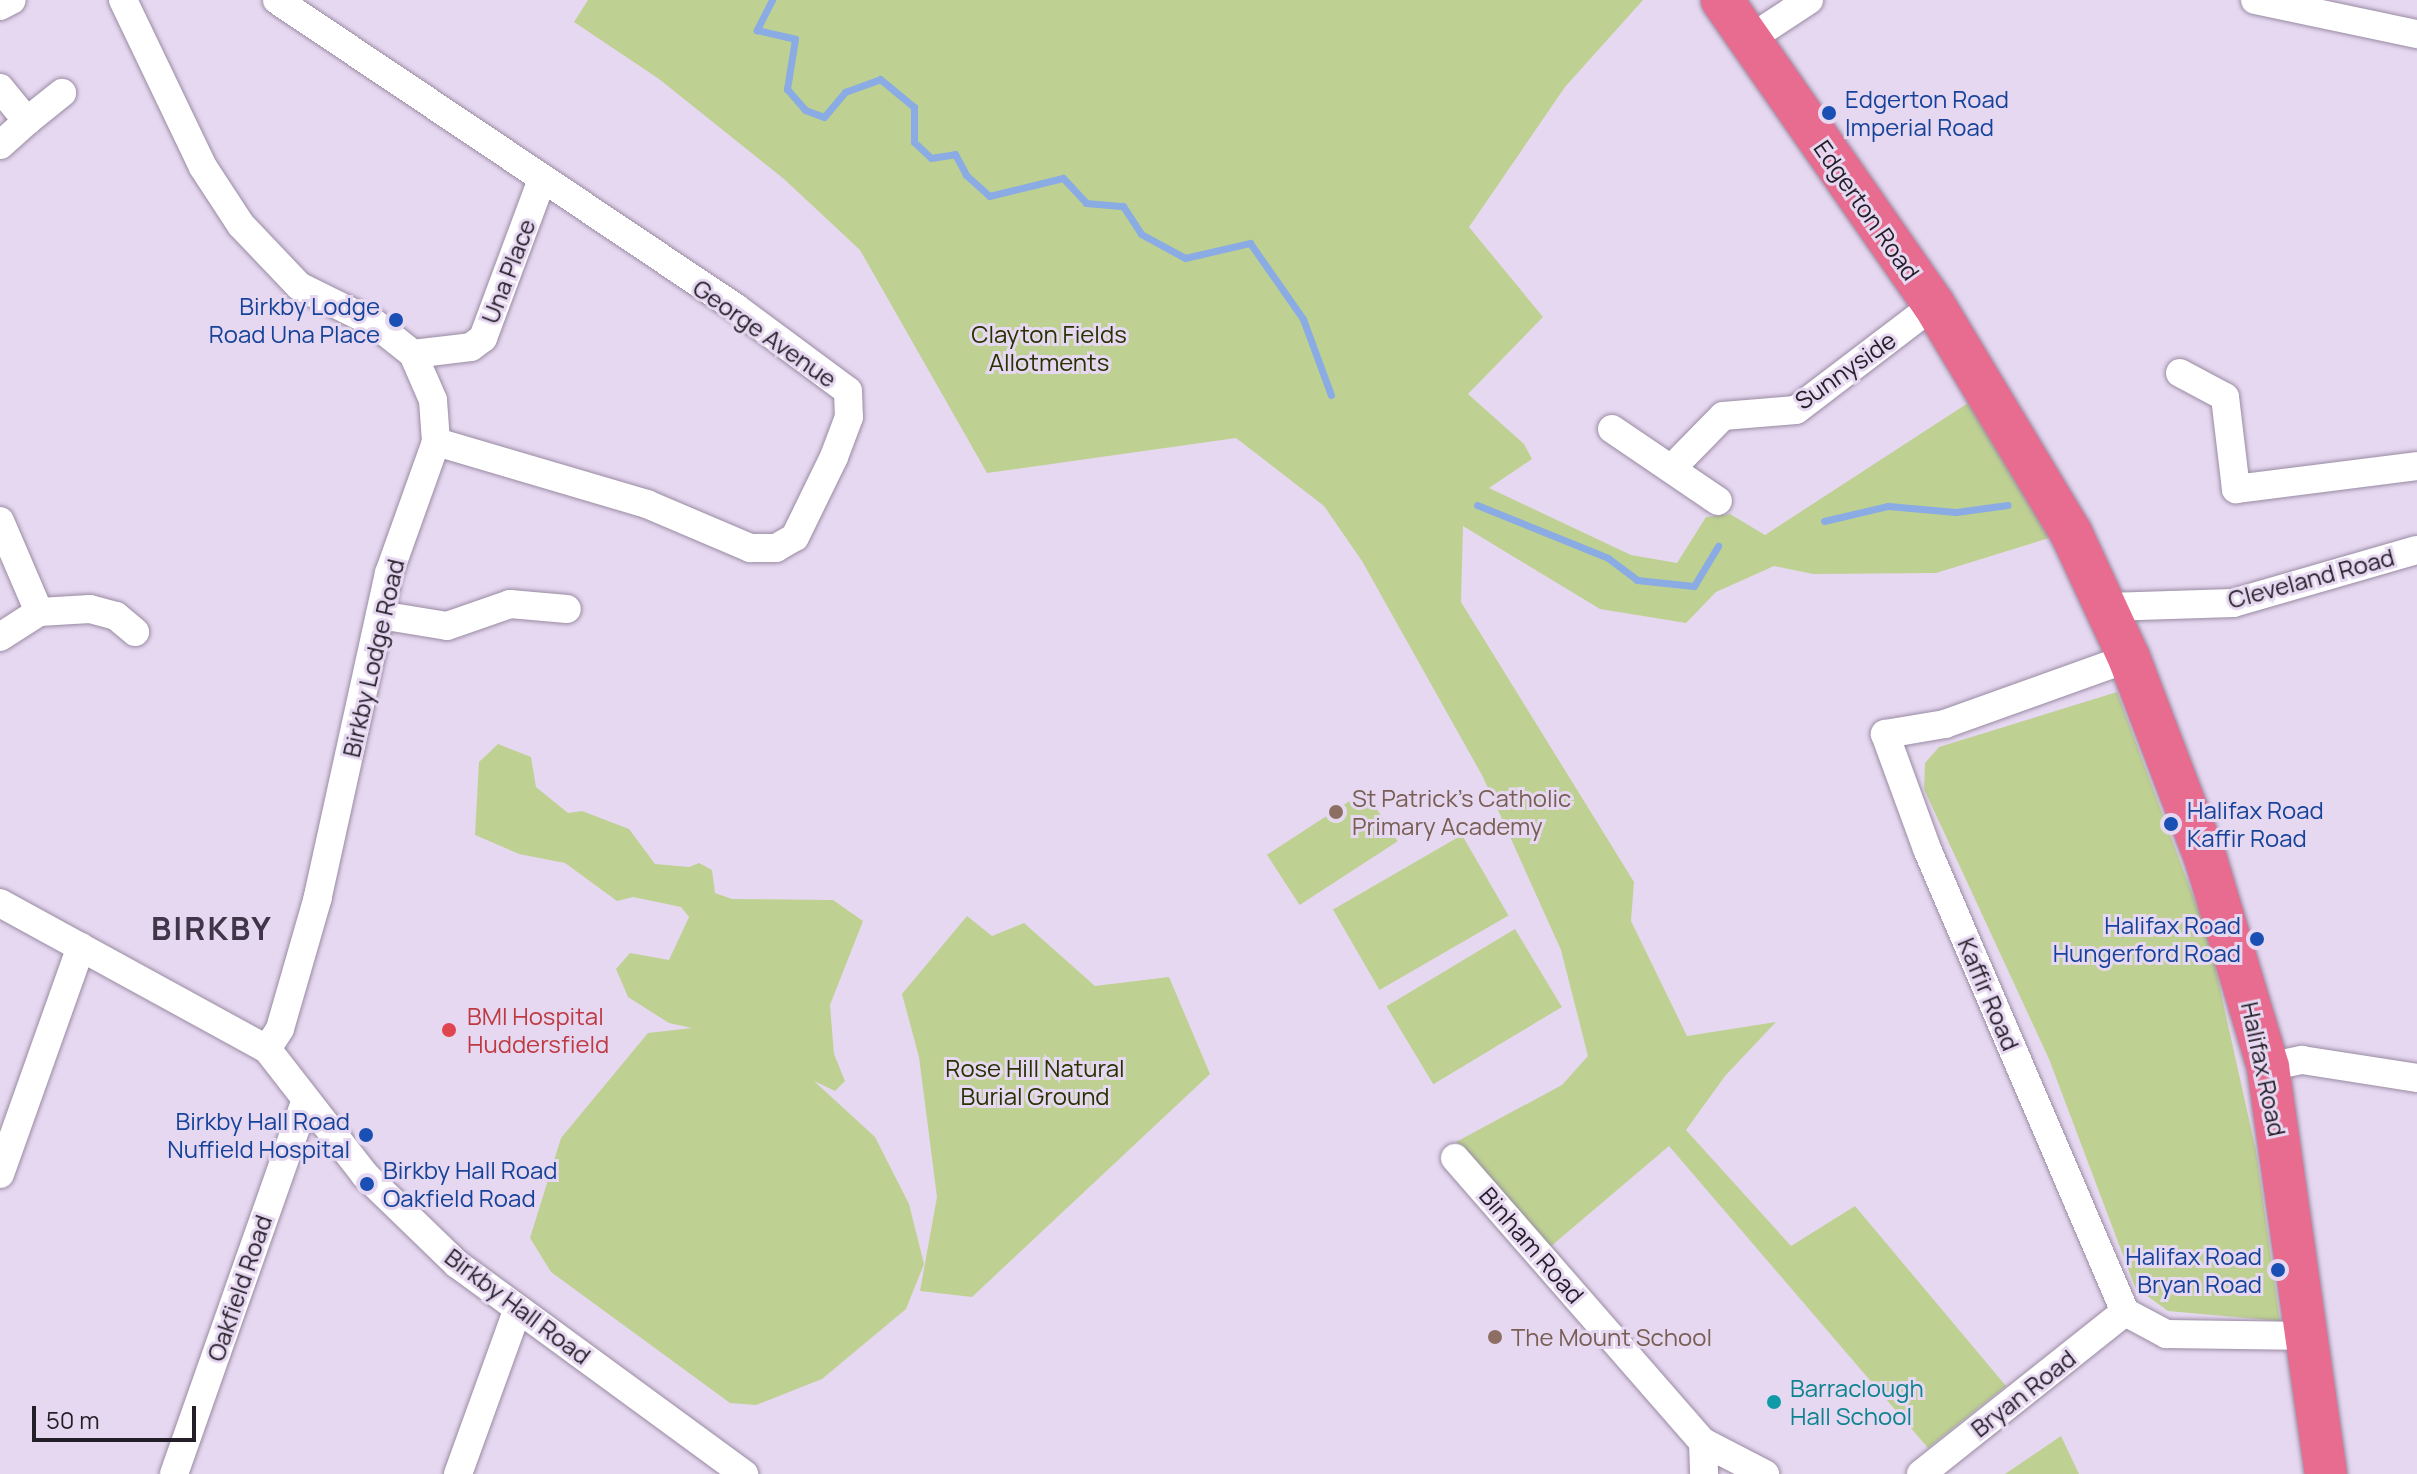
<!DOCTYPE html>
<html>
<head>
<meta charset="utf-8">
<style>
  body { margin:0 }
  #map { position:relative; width:2417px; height:1474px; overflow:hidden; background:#e7d8f1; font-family:Manrope,sans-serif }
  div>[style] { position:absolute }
  .green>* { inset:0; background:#bed192; transform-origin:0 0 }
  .stream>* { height:7px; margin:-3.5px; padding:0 3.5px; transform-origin:3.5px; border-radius:3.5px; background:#8aabe3 }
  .roads { filter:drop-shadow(0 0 2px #988ba2) drop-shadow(0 0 2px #988ba2) }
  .minor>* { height:28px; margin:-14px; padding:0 14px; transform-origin:14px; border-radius:14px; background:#fff }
  .highway>* { height:42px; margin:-21px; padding:0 21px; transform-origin:21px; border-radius:21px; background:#e86c8f }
  .dots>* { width:22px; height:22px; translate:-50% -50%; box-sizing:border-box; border:4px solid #e7d8f1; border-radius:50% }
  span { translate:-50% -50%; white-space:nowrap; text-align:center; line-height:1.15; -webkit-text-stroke:6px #e7d8f1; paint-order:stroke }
  .transit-label { font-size:24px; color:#164399 }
  .left { translate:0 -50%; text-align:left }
  .right { translate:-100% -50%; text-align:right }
  .street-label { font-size:24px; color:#231e27 }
  .park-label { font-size:24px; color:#273200 }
  .education-label { font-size:24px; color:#785e54 }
  .health-label { font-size:24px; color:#be3a42 }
  .culture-label { font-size:24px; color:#0d838f }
  .district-label { font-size:32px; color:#413649; font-weight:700; letter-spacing:2px }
  .scale { position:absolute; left:32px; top:1406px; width:164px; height:36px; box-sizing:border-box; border:4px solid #231e27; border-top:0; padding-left:10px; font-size:24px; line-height:28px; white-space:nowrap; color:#231e27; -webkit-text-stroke:6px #e7d8f1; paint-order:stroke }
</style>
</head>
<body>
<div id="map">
  <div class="green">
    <div style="clip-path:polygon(588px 0,1643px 0,1565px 87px,1469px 227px,1543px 317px,1468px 394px,1524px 444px,1532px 459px,1489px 488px,1631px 555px,1677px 563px,1706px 517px,1730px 514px,1765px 535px,1968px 403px,2049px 538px,1936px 573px,1813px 574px,1774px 566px,1716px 592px,1686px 623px,1600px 609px,1463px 526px,1461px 602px,1634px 882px,1631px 921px,1687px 1036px,1776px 1022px,1725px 1076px,1686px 1130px,1791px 1246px,1855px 1206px,2006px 1386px,1928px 1448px,1669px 1146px,1550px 1247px,1456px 1142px,1562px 1085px,1588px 1056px,1561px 950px,1483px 777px,1362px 561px,1324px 506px,1236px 438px,987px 473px,860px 250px,784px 179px,659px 79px,574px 22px)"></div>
    <div style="clip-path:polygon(2117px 692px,2209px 939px,2256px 1151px,2280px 1321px,2168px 1311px,2135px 1287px,2049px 1059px,1924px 789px,1925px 763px,1939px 747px)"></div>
    <div style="clip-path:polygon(498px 744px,531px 757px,536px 787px,568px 813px,582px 811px,629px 829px,655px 864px,689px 867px,699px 863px,712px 870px,715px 893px,732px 899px,833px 900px,863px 921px,830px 1005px,834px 1054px,845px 1081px,835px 1091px,814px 1081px,875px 1137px,909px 1204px,924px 1264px,906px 1309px,822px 1379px,756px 1405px,730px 1403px,551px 1272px,530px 1238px,561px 1138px,648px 1033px,692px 1028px,669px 1023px,628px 997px,616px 969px,630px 953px,669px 960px,689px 917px,681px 907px,633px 897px,617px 901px,565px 863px,519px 854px,475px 835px,479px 762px)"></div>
    <div style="left:1365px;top:791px;width:60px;height:117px;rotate:57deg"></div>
    <div style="left:1462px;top:835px;width:93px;height:149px;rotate:60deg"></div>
    <div style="clip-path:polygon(967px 916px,992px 936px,1024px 923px,1095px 986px,1169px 977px,1210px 1074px,972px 1297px,920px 1291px,937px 1197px,919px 1057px,902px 994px)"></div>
    <div style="left:1515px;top:929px;width:91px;height:150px;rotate:59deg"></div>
    <div style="clip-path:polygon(2061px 1436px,2079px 1474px,2005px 1474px)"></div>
  </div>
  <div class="stream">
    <div style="left:772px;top:0;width:34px;rotate:117deg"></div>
    <div style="left:757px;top:30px;width:39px;rotate:13deg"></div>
    <div style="left:795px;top:39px;width:51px;rotate:99.1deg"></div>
    <div style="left:787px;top:89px;width:28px;rotate:49deg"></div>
    <div style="left:805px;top:110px;width:20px;rotate:20deg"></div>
    <div style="left:824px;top:117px;width:33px;rotate:-50deg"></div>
    <div style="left:845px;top:92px;width:37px;rotate:-20deg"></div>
    <div style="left:880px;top:79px;width:44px;rotate:39.5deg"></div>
    <div style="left:914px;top:107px;width:35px;rotate:90deg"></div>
    <div style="left:914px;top:142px;width:23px;rotate:43deg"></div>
    <div style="left:931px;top:158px;width:24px;rotate:-9deg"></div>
    <div style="left:955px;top:154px;width:24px;rotate:62deg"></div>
    <div style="left:966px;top:175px;width:31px;rotate:42deg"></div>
    <div style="left:989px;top:196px;width:76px;rotate:-13.7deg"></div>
    <div style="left:1063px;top:178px;width:34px;rotate:47deg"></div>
    <div style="left:1086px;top:203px;width:37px;rotate:5deg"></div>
    <div style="left:1123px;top:206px;width:33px;rotate:57deg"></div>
    <div style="left:1141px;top:234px;width:50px;rotate:28.6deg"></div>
    <div style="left:1185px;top:258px;width:67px;rotate:-13deg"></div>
    <div style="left:1250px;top:243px;width:93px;rotate:55.1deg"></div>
    <div style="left:1303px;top:319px;width:81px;rotate:69.8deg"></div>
    <div style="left:1477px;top:505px;width:141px;rotate:22deg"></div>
    <div style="left:1608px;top:558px;width:36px;rotate:37deg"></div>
    <div style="left:1637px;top:580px;width:57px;rotate:6deg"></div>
    <div style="left:1694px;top:586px;width:47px;rotate:-59deg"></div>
    <div style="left:1824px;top:521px;width:66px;rotate:-13.2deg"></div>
    <div style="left:1888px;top:506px;width:68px;rotate:5deg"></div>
    <div style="left:1956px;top:512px;width:52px;rotate:-7.7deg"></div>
  </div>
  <div class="roads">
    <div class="minor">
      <div style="left:123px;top:0;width:185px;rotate:64.4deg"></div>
      <div style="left:203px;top:167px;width:69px;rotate:56.8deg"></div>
      <div style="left:241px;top:225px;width:84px;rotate:46.4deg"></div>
      <div style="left:299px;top:286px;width:84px;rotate:26.3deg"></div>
      <div style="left:374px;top:323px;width:50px;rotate:38.5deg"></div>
      <div style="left:413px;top:354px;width:50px;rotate:66.5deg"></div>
      <div style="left:433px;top:400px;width:42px;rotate:85.9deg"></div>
      <div style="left:436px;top:442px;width:139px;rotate:109.7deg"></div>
      <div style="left:389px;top:573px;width:332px;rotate:102.4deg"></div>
      <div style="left:318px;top:897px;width:137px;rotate:106.1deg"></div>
      <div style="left:280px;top:1029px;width:24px;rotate:123deg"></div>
      <div style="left:277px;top:0;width:553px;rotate:33.86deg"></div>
      <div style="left:736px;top:308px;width:139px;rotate:36.5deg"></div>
      <div style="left:848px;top:391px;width:26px;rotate:88deg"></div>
      <div style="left:849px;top:417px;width:43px;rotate:110.6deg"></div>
      <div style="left:834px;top:457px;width:89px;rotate:116deg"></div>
      <div style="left:795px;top:537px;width:22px;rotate:150deg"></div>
      <div style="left:776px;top:548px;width:26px;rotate:180deg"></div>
      <div style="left:750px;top:548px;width:112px;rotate:-156.9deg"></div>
      <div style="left:647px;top:504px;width:220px;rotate:-163.6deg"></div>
      <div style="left:2255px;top:0;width:166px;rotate:11.9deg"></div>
      <div style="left:0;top:6px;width:13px;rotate:-27deg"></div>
      <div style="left:1748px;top:40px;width:73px;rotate:-33.3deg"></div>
      <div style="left:0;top:88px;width:43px;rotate:50.7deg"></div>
      <div style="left:27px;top:121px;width:36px;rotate:138deg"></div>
      <div style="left:27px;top:121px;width:45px;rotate:-38.7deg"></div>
      <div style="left:413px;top:354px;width:58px;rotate:-6.9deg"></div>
      <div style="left:471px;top:347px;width:15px;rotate:-37deg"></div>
      <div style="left:483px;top:338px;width:166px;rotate:-69.6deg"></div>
      <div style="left:2180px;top:373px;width:51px;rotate:28.1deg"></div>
      <div style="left:2225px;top:397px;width:93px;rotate:83.2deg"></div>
      <div style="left:2236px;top:489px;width:182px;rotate:-7.2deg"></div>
      <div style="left:1612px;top:429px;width:128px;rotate:34.2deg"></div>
      <div style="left:1673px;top:467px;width:71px;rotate:-45.6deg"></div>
      <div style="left:1723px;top:416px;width:73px;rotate:-4.7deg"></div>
      <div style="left:1796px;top:410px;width:173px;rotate:-37.3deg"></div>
      <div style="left:0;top:521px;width:99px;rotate:66.8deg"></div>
      <div style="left:2108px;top:607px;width:125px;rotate:-1.8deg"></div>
      <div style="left:2233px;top:603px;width:191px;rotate:-16.1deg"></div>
      <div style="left:380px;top:615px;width:68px;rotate:9.3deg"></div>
      <div style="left:447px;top:626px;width:67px;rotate:-19.2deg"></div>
      <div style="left:510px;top:604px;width:57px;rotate:5deg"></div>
      <div style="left:0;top:637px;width:46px;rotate:-32.7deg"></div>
      <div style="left:39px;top:612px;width:51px;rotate:-3.4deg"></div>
      <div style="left:90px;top:609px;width:27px;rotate:15deg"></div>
      <div style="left:116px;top:616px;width:25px;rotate:40deg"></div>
      <div style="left:2129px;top:658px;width:195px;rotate:160.3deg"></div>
      <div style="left:1945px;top:724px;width:61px;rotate:170.5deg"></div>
      <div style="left:1885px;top:734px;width:122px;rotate:69.9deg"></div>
      <div style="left:1927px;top:849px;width:504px;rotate:66.85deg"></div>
      <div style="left:2125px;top:1312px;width:47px;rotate:28.2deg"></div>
      <div style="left:2166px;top:1334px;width:144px;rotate:0.8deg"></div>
      <div style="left:0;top:903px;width:304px;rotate:28.7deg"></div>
      <div style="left:267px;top:1049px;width:160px;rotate:52.1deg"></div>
      <div style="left:365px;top:1175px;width:128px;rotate:44.1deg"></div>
      <div style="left:457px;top:1264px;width:356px;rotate:36.2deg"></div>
      <div style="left:2268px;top:1067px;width:35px;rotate:-12deg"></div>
      <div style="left:2302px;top:1060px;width:116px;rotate:8.9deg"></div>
      <div style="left:1455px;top:1158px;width:377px;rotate:48.9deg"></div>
      <div style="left:1703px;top:1442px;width:70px;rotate:27.3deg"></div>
      <div style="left:0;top:1174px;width:241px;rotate:-70.4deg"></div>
      <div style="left:1703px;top:1442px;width:32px;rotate:88deg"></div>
      <div style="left:174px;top:1474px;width:394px;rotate:-70.6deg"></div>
      <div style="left:458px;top:1474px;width:173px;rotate:-70.1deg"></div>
      <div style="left:1921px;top:1474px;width:260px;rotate:-38.5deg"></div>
    </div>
    <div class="highway">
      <div style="left:1722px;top:0;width:371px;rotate:55.2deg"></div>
      <div style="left:1934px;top:305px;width:266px;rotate:59deg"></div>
      <div style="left:2071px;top:533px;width:138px;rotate:65.1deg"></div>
      <div style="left:2129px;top:658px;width:216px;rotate:69.1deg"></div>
      <div style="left:2206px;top:860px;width:216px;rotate:73.3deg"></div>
      <div style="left:2268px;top:1067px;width:411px;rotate:81.9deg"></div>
    </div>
  </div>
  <div class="dots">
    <div style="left:1829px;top:113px;background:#1a4fb4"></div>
    <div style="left:396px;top:320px;background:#1a4fb4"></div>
    <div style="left:1336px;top:812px;background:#8d6e63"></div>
    <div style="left:2171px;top:824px;background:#1a4fb4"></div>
    <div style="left:2257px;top:939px;background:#1a4fb4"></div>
    <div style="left:449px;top:1030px;background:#e0444e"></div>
    <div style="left:366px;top:1135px;background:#1a4fb4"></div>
    <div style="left:367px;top:1184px;background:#1a4fb4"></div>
    <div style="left:2278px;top:1270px;background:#1a4fb4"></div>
    <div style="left:1495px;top:1337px;background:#8d6e63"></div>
    <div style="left:1774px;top:1402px;background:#0f9aa8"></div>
  </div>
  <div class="transit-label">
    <span class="left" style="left:1845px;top:113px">Edgerton Road<br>Imperial Road</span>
    <span class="right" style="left:380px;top:320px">Birkby Lodge<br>Road Una Place</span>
    <span class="left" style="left:2187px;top:824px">Halifax Road<br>Kaffir Road</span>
    <span class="right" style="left:2241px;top:939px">Halifax Road<br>Hungerford Road</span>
    <span class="right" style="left:350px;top:1135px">Birkby Hall Road<br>Nuffield Hospital</span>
    <span class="left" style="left:383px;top:1184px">Birkby Hall Road<br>Oakfield Road</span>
    <span class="right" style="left:2262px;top:1270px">Halifax Road<br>Bryan Road</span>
  </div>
  <div class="street-label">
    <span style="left:1867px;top:210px;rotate:55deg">Edgerton Road</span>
    <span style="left:508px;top:271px;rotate:-69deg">Una Place</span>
    <span style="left:765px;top:333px;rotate:35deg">George Avenue</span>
    <span style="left:1845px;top:370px;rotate:-35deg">Sunnyside</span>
    <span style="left:2311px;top:578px;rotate:-15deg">Cleveland Road</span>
    <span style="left:373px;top:658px;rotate:-77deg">Birkby Lodge Road</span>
    <span style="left:1989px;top:994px;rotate:67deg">Kaffir Road</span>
    <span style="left:2264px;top:1069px;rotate:78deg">Halifax Road</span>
    <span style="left:1532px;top:1245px;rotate:49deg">Binham Road</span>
    <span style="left:239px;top:1288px;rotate:-71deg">Oakfield Road</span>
    <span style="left:518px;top:1306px;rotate:37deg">Birkby Hall Road</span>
    <span style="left:2023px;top:1393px;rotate:-38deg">Bryan Road</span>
  </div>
  <div class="park-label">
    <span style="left:1049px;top:348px">Clayton Fields<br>Allotments</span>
    <span style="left:1035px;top:1082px">Rose Hill Natural<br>Burial Ground</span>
  </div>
  <div class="education-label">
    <span class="left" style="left:1352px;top:812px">St Patrick's Catholic<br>Primary Academy</span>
    <span class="left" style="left:1511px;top:1337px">The Mount School</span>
  </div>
  <div class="health-label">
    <span class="left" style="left:467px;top:1030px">BMI Hospital<br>Huddersfield</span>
  </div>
  <div class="culture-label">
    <span class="left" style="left:1790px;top:1402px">Barraclough<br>Hall School</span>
  </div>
  <div class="district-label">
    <span style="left:212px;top:928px">BIRKBY</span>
  </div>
  <div class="scale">50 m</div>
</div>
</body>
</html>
